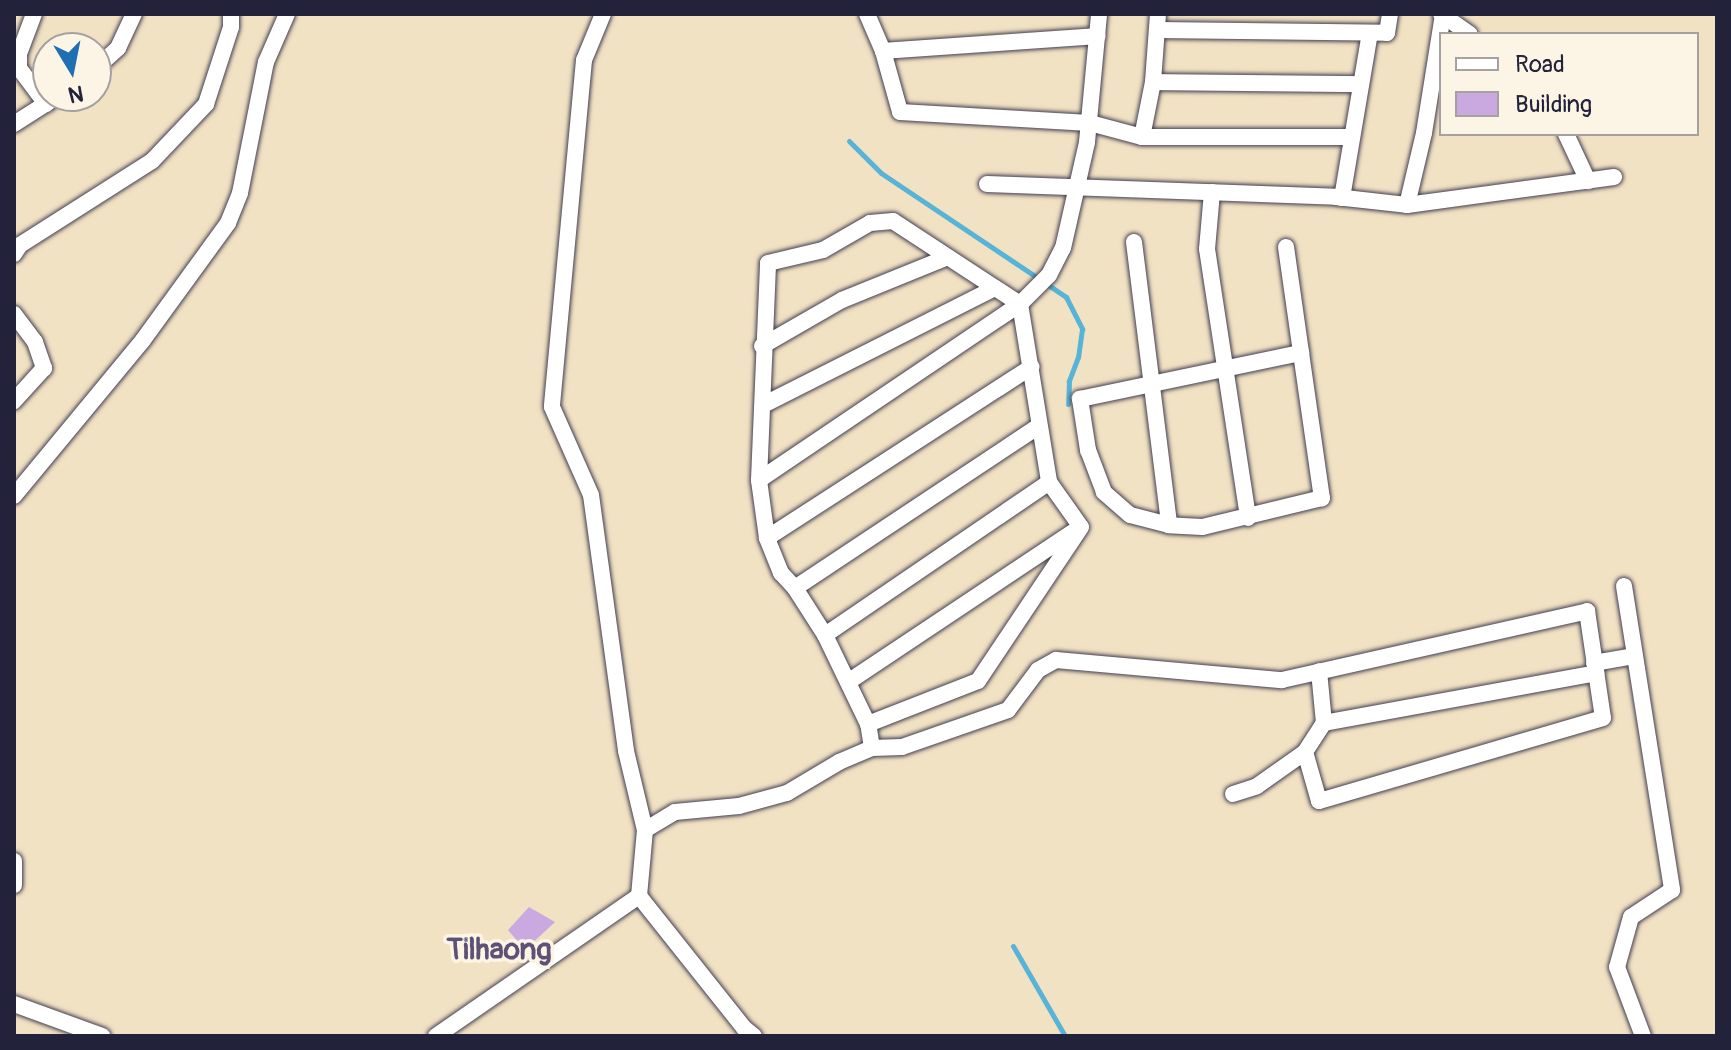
<!DOCTYPE html>
<html>
<head>
<meta charset="utf-8">
<style>
  body { margin:0 }
  #map { position:relative; width:1731px; height:1050px; overflow:hidden; background:#f2e2c4; font-family:Pangolin,sans-serif }
  div>[style] { position:absolute }
  .stream>* { height:5px; margin:-2.5px; padding:0 2.5px; transform-origin:2.5px; border-radius:2.5px; background:#58b4d6 }
  .building>* { inset:0; background:#caa9e0 }
  .roads { filter:drop-shadow(0 0 2px #413f50) drop-shadow(0 0 2px #413f50) }
  .minor>* { height:16px; margin:-8px; padding:0 8px; transform-origin:8px; border-radius:8px; background:#fff }
  span { translate:-50% -50%; white-space:nowrap; text-align:center; line-height:1.15; -webkit-text-stroke:7px #fcf5e5; paint-order:stroke }
  .district-label { font-size:30px; color:#5d5175; font-weight:700 }
  .frame { position:absolute; inset:0; border:16px solid #22223b; pointer-events:none }
  .legend { position:absolute; left:1439px; top:32px; width:260px; height:104px; box-sizing:border-box; background:#fcf5e5; border:2px solid #a5a1a1; margin:0; padding:10px 14px; list-style:none; font-size:24px; color:#22223b }
  .legend li { display:flex; align-items:center; gap:16px; height:40px }
  .legend b { width:40px; border:2px solid #a5a1a1 }
  .north { position:absolute; left:32px; top:32px; width:80px; height:80px; box-sizing:border-box; background:#fcf5e5; border:2px solid #a5a1a1; border-radius:50%; rotate:170deg; font-size:22px; font-weight:700; line-height:32px; text-align:center; color:#22223b }
  .north::after { content:''; display:block; margin:auto; width:28px; height:36px; background:#1f6fb2; clip-path:polygon(50% 0,100% 100%,50% 72%,0 100%) }
</style>
</head>
<body>
<div id="map">
  <div class="stream">
    <div style="left:849px;top:141px;width:45px;rotate:45deg"></div>
    <div style="left:881px;top:173px;width:223px;rotate:33.8deg"></div>
    <div style="left:1066px;top:297px;width:36px;rotate:63deg"></div>
    <div style="left:1082px;top:329px;width:28px;rotate:98deg"></div>
    <div style="left:1078px;top:357px;width:26px;rotate:111deg"></div>
    <div style="left:1069px;top:381px;width:23px;rotate:92deg"></div>
    <div style="left:1013px;top:946px;width:104px;rotate:60deg"></div>
  </div>
  <div class="building">
    <div style="clip-path:polygon(529px 907px,555px 922px,525px 950px,508px 930px)"></div>
  </div>
  <div class="roads">
    <div class="minor">
      <div style="left:34px;top:14px;width:43px;rotate:110.6deg"></div>
      <div style="left:19px;top:54px;width:14px;rotate:90deg"></div>
      <div style="left:19px;top:68px;width:45px;rotate:53.1deg"></div>
      <div style="left:603px;top:14px;width:50px;rotate:112.4deg"></div>
      <div style="left:584px;top:60px;width:348px;rotate:95.3deg"></div>
      <div style="left:552px;top:407px;width:96px;rotate:66.1deg"></div>
      <div style="left:591px;top:495px;width:258px;rotate:82.2deg"></div>
      <div style="left:626px;top:751px;width:81px;rotate:76.5deg"></div>
      <div style="left:645px;top:830px;width:66px;rotate:95.2deg"></div>
      <div style="left:639px;top:896px;width:169px;rotate:51.5deg"></div>
      <div style="left:744px;top:1028px;width:13px;rotate:39deg"></div>
      <div style="left:867px;top:14px;width:40px;rotate:66.6deg"></div>
      <div style="left:883px;top:51px;width:63px;rotate:74.4deg"></div>
      <div style="left:900px;top:112px;width:190px;rotate:3.3deg"></div>
      <div style="left:1090px;top:123px;width:54px;rotate:15.1deg"></div>
      <div style="left:1142px;top:137px;width:210px"></div>
      <div style="left:1441px;top:14px;width:35px;rotate:35deg"></div>
      <div style="left:1157px;top:30px;width:230px;rotate:0.7deg"></div>
      <div style="left:1387px;top:33px;width:19px;rotate:-81deg"></div>
      <div style="left:883px;top:51px;width:215px;rotate:-4deg"></div>
      <div style="left:96px;top:68px;width:30px;rotate:-42deg"></div>
      <div style="left:118px;top:48px;width:38px;rotate:-65deg"></div>
      <div style="left:1153px;top:82px;width:208px;rotate:0.6deg"></div>
      <div style="left:14px;top:124px;width:52px;rotate:-32.5deg"></div>
      <div style="left:1566px;top:134px;width:52px;rotate:64.9deg"></div>
      <div style="left:1142px;top:137px;width:56px;rotate:-78.7deg"></div>
      <div style="left:1153px;top:82px;width:68px;rotate:-85.8deg"></div>
      <div style="left:987px;top:184px;width:349px;rotate:2.1deg"></div>
      <div style="left:1336px;top:197px;width:71px;rotate:6.4deg"></div>
      <div style="left:1407px;top:205px;width:209px;rotate:-7.7deg"></div>
      <div style="left:1212px;top:192px;width:57px;rotate:95deg"></div>
      <div style="left:1207px;top:249px;width:272px;rotate:81.3deg"></div>
      <div style="left:1342px;top:198px;width:167px;rotate:-80.4deg"></div>
      <div style="left:1407px;top:205px;width:74px;rotate:-76.7deg"></div>
      <div style="left:1424px;top:133px;width:121px;rotate:-80.9deg"></div>
      <div style="left:1134px;top:242px;width:285px;rotate:82.9deg"></div>
      <div style="left:1286px;top:247px;width:107px;rotate:81.9deg"></div>
      <div style="left:1301px;top:353px;width:147px;rotate:81.8deg"></div>
      <div style="left:1322px;top:498px;width:123px;rotate:166.4deg"></div>
      <div style="left:1202px;top:527px;width:33px;rotate:-177deg"></div>
      <div style="left:1169px;top:525px;width:40px;rotate:-165.6deg"></div>
      <div style="left:1130px;top:515px;width:35px;rotate:-139deg"></div>
      <div style="left:1104px;top:492px;width:45px;rotate:-110.9deg"></div>
      <div style="left:1088px;top:450px;width:52px;rotate:-98.9deg"></div>
      <div style="left:1080px;top:399px;width:226px;rotate:-11.8deg"></div>
      <div style="left:14px;top:254px;width:11px;rotate:-56deg"></div>
      <div style="left:20px;top:245px;width:156px;rotate:-32.5deg"></div>
      <div style="left:152px;top:161px;width:79px;rotate:-46.5deg"></div>
      <div style="left:206px;top:104px;width:81px;rotate:-72deg"></div>
      <div style="left:231px;top:27px;width:13px;rotate:-90deg"></div>
      <div style="left:14px;top:314px;width:35px;rotate:53deg"></div>
      <div style="left:35px;top:342px;width:28px;rotate:71deg"></div>
      <div style="left:44px;top:368px;width:45px;rotate:132.3deg"></div>
      <div style="left:762px;top:346px;width:92px;rotate:-29.9deg"></div>
      <div style="left:842px;top:300px;width:114px;rotate:-22.1deg"></div>
      <div style="left:763px;top:405px;width:260px;rotate:-26.8deg"></div>
      <div style="left:759px;top:480px;width:315px;rotate:-34deg"></div>
      <div style="left:1020px;top:304px;width:41px;rotate:-45deg"></div>
      <div style="left:1049px;top:275px;width:30px;rotate:-63deg"></div>
      <div style="left:1063px;top:248px;width:109px;rotate:-77.2deg"></div>
      <div style="left:1087px;top:142px;width:129px;rotate:-84.6deg"></div>
      <div style="left:14px;top:496px;width:202px;rotate:-50.4deg"></div>
      <div style="left:143px;top:340px;width:145px;rotate:-54deg"></div>
      <div style="left:228px;top:223px;width:32px;rotate:-68deg"></div>
      <div style="left:240px;top:193px;width:134px;rotate:-78.8deg"></div>
      <div style="left:266px;top:62px;width:52px;rotate:-66.4deg"></div>
      <div style="left:767px;top:538px;width:315px;rotate:-32.9deg"></div>
      <div style="left:1624px;top:586px;width:308px;rotate:81deg"></div>
      <div style="left:1672px;top:890px;width:49px;rotate:146.6deg"></div>
      <div style="left:1631px;top:917px;width:52px;rotate:105.6deg"></div>
      <div style="left:1617px;top:967px;width:74px;rotate:69.4deg"></div>
      <div style="left:795px;top:588px;width:291px;rotate:-33.6deg"></div>
      <div style="left:825px;top:635px;width:271px;rotate:-34.3deg"></div>
      <div style="left:1594px;top:663px;width:40px;rotate:-10deg"></div>
      <div style="left:848px;top:682px;width:270px;rotate:-33.7deg"></div>
      <div style="left:1324px;top:723px;width:277px;rotate:-10.4deg"></div>
      <div style="left:868px;top:724px;width:118px;rotate:-21.4deg"></div>
      <div style="left:978px;top:681px;width:185px;rotate:-56.2deg"></div>
      <div style="left:872px;top:748px;width:24px;rotate:-99deg"></div>
      <div style="left:868px;top:724px;width:99px;rotate:-115.8deg"></div>
      <div style="left:825px;top:635px;width:56px;rotate:-122.6deg"></div>
      <div style="left:795px;top:588px;width:21px;rotate:-133deg"></div>
      <div style="left:781px;top:573px;width:38px;rotate:-112deg"></div>
      <div style="left:767px;top:538px;width:59px;rotate:-97.9deg"></div>
      <div style="left:759px;top:480px;width:217px;rotate:-87.6deg"></div>
      <div style="left:768px;top:263px;width:57px;rotate:-13.3deg"></div>
      <div style="left:823px;top:250px;width:54px;rotate:-29.9deg"></div>
      <div style="left:870px;top:223px;width:23px;rotate:-5deg"></div>
      <div style="left:893px;top:221px;width:152px;rotate:33.2deg"></div>
      <div style="left:1020px;top:304px;width:180px;rotate:80.7deg"></div>
      <div style="left:1049px;top:482px;width:55px;rotate:54.6deg"></div>
      <div style="left:1233px;top:794px;width:25px;rotate:-18deg"></div>
      <div style="left:1257px;top:786px;width:59px;rotate:-35.3deg"></div>
      <div style="left:1305px;top:752px;width:35px;rotate:-57deg"></div>
      <div style="left:1324px;top:723px;width:52px;rotate:-95.5deg"></div>
      <div style="left:645px;top:830px;width:35px;rotate:-31deg"></div>
      <div style="left:675px;top:812px;width:64px;rotate:-5.4deg"></div>
      <div style="left:739px;top:806px;width:50px;rotate:-15.2deg"></div>
      <div style="left:787px;top:793px;width:61px;rotate:-30.8deg"></div>
      <div style="left:839px;top:762px;width:36px;rotate:-23deg"></div>
      <div style="left:872px;top:748px;width:30px;rotate:-2deg"></div>
      <div style="left:902px;top:747px;width:112px;rotate:-19.2deg"></div>
      <div style="left:1008px;top:710px;width:50px;rotate:-53.1deg"></div>
      <div style="left:1038px;top:670px;width:21px;rotate:-29deg"></div>
      <div style="left:1056px;top:660px;width:227px;rotate:5.1deg"></div>
      <div style="left:1282px;top:680px;width:313px;rotate:-12.7deg"></div>
      <div style="left:1587px;top:611px;width:108px;rotate:81.5deg"></div>
      <div style="left:1603px;top:718px;width:296px;rotate:163.7deg"></div>
      <div style="left:1319px;top:801px;width:51px;rotate:-105.9deg"></div>
      <div style="left:14px;top:861px;width:24px;rotate:90deg"></div>
      <div style="left:14px;top:1004px;width:94px;rotate:20deg"></div>
      <div style="left:436px;top:1036px;width:247px;rotate:-34.6deg"></div>
    </div>
  </div>
  <div class="district-label">
    <span style="left:499px;top:950px">Tilhaong</span>
  </div>
  <div class="frame"></div>
  <ul class="legend">
  <li><b style="height:10px;background:#fff"></b>Road</li>
  <li><b style="height:22px;background:#caa9e0"></b>Building</li>
  </ul>
  <div class="north">N</div>
</div>
</body>
</html>
